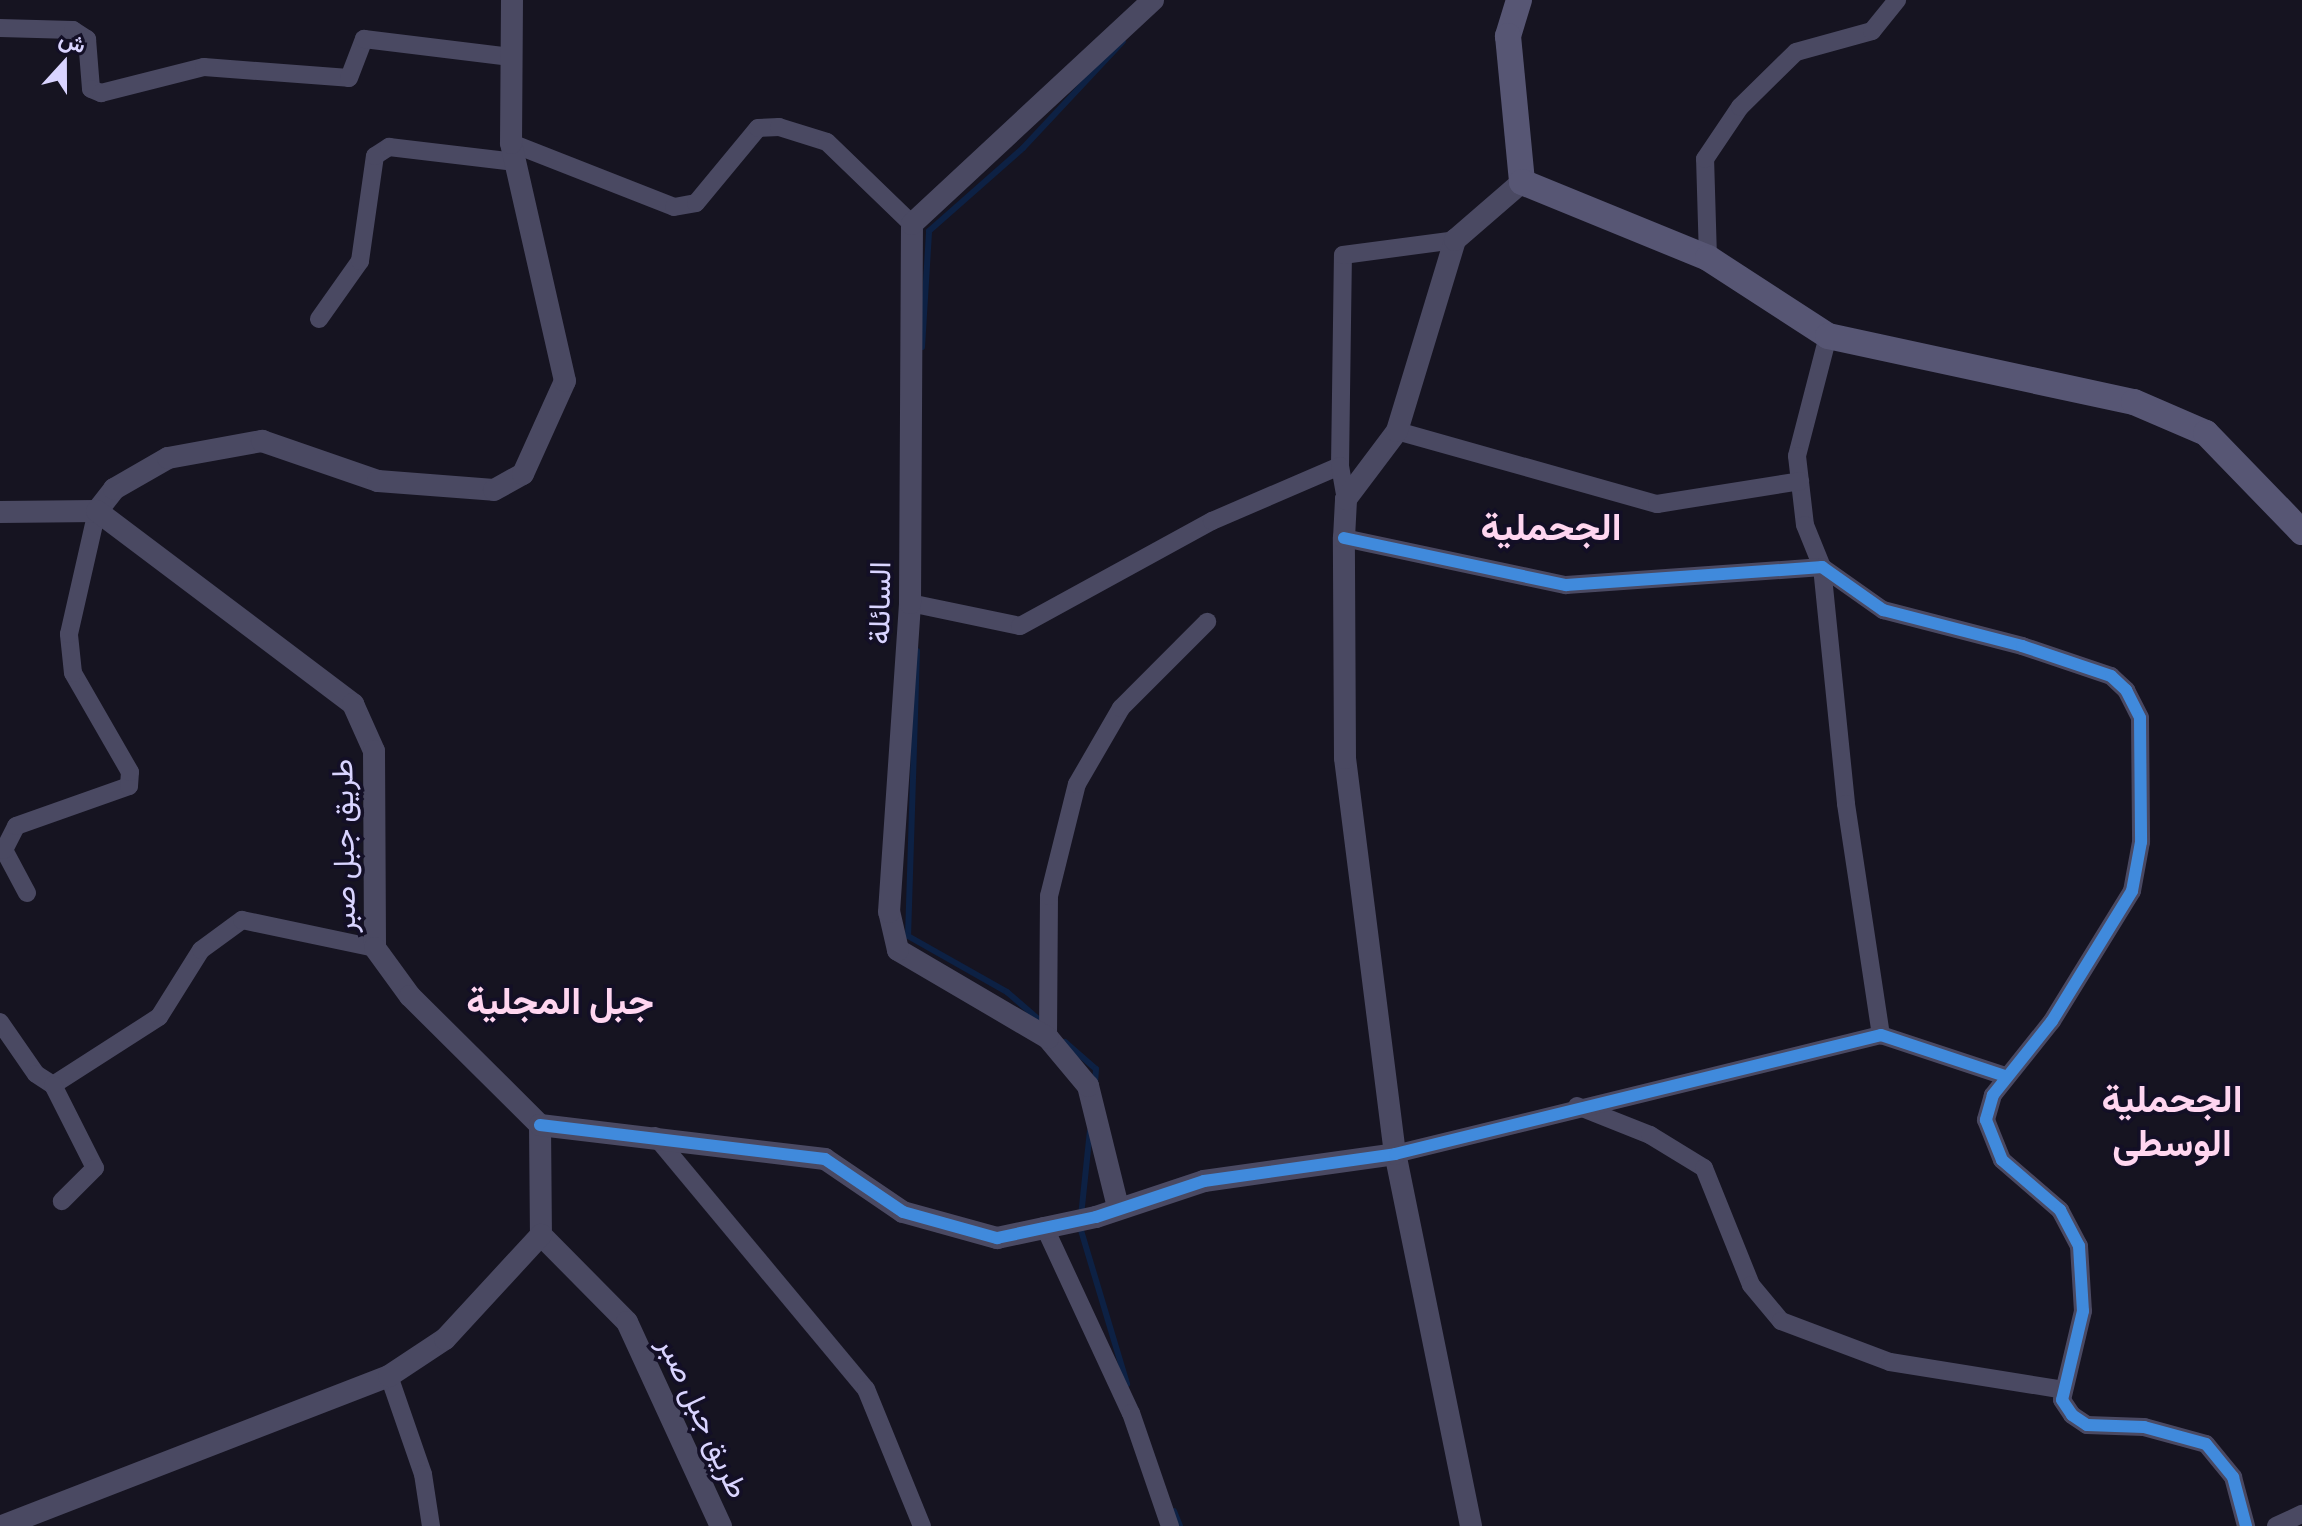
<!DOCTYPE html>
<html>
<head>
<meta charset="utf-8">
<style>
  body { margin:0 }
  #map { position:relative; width:2302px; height:1526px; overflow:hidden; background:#161421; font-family:"PT Sans Narrow",Vazirmatn,sans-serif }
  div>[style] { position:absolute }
  .stream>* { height:6px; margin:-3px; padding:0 3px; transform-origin:3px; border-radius:3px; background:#0d2144 }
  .minor>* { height:18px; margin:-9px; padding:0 9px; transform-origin:9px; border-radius:9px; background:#4a4962 }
  .tertiary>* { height:22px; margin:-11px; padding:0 11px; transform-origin:11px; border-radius:11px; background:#4a4962 }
  .secondary>* { height:26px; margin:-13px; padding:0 13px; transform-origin:13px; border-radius:13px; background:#575674 }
  .cycleway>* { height:12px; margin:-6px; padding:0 6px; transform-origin:6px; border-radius:6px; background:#408adc }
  span { translate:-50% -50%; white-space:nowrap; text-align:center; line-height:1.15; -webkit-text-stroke:7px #130f26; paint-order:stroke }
  .street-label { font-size:30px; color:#d9d4ff }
  .district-label { font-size:38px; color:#ffd6f0; font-weight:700 }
  .north { position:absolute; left:24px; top:24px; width:80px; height:80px; -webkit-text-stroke:6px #130f26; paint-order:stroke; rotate:21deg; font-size:22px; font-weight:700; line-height:32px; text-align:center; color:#d9d4ff }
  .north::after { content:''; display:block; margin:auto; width:28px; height:36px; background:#d9d4ff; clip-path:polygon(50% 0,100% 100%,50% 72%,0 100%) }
</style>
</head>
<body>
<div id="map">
  <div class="stream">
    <div style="left:922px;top:347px;width:116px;rotate:-86.5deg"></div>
    <div style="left:929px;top:231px;width:125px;rotate:-41.4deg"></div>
    <div style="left:1023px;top:148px;width:146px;rotate:-46.9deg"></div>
    <div style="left:917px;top:651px;width:285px;rotate:91.8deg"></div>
    <div style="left:908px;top:936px;width:114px;rotate:29.5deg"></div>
    <div style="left:1007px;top:992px;width:49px;rotate:40.9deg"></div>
    <div style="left:1065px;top:1042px;width:41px;rotate:41.1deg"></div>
    <div style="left:1096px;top:1069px;width:15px;rotate:94deg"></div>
    <div style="left:1081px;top:1216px;width:85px;rotate:-84deg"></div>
    <div style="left:1080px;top:1227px;width:164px;rotate:73.3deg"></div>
    <div style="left:1174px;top:1511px;width:16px;rotate:68deg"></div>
  </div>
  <div class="minor">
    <div style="left:0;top:28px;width:73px;rotate:1.6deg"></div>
    <div style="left:73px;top:30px;width:17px;rotate:33deg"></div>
    <div style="left:87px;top:39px;width:50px;rotate:85.4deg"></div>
    <div style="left:91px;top:89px;width:11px;rotate:22deg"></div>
    <div style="left:101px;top:93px;width:106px;rotate:-14.2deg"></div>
    <div style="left:204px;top:67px;width:145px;rotate:4.3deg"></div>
    <div style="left:349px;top:78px;width:42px;rotate:-69deg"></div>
    <div style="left:364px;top:39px;width:148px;rotate:7deg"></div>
    <div style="left:511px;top:143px;width:175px;rotate:21.4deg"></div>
    <div style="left:674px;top:207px;width:22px;rotate:-10deg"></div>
    <div style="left:696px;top:203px;width:97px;rotate:-50.4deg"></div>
    <div style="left:758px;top:128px;width:21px;rotate:-3deg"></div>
    <div style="left:779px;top:127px;width:50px;rotate:17.4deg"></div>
    <div style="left:827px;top:142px;width:118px;rotate:44deg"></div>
    <div style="left:1708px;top:258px;width:99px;rotate:-91.7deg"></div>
    <div style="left:1705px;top:159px;width:63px;rotate:-56.1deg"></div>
    <div style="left:1740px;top:107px;width:78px;rotate:-44.5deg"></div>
    <div style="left:1796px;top:52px;width:79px;rotate:-15.4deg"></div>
    <div style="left:1872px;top:31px;width:40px;rotate:-51deg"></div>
    <div style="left:319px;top:319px;width:71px;rotate:-54.7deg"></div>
    <div style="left:360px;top:261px;width:106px;rotate:-81.9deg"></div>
    <div style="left:375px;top:156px;width:17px;rotate:-33deg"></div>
    <div style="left:389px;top:147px;width:127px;rotate:6.8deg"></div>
    <div style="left:1828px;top:336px;width:124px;rotate:104.5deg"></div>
    <div style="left:1797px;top:456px;width:69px;rotate:83.4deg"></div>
    <div style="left:1805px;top:525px;width:45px;rotate:68deg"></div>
    <div style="left:1822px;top:567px;width:238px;rotate:84.2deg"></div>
    <div style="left:1846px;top:804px;width:234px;rotate:81.4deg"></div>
    <div style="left:1397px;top:431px;width:270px;rotate:15.7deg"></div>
    <div style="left:1657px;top:504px;width:145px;rotate:-9.1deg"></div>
    <div style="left:1340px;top:466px;width:211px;rotate:-89.2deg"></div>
    <div style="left:1343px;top:255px;width:113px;rotate:-7.6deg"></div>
    <div style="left:1344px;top:538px;width:227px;rotate:12deg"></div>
    <div style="left:1566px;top:585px;width:257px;rotate:-4deg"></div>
    <div style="left:1822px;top:567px;width:75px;rotate:35.2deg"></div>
    <div style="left:1883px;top:610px;width:144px;rotate:14.5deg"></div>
    <div style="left:2022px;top:646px;width:94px;rotate:18.6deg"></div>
    <div style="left:2111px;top:676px;width:21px;rotate:43deg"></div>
    <div style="left:2126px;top:690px;width:31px;rotate:63deg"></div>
    <div style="left:2140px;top:718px;width:124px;rotate:89.5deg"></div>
    <div style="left:2141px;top:842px;width:50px;rotate:100.4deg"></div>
    <div style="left:2132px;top:891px;width:153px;rotate:121.6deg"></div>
    <div style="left:2052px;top:1021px;width:95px;rotate:128.6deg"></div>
    <div style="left:1993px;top:1095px;width:26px;rotate:106deg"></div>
    <div style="left:1986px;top:1120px;width:43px;rotate:68.2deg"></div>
    <div style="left:2002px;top:1160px;width:77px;rotate:40.8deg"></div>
    <div style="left:2060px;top:1210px;width:41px;rotate:62.2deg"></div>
    <div style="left:2079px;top:1246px;width:65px;rotate:86.5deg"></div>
    <div style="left:2083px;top:1311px;width:91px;rotate:103.3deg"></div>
    <div style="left:2062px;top:1400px;width:18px;rotate:56deg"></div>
    <div style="left:2072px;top:1415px;width:18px;rotate:34deg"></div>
    <div style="left:2087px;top:1425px;width:57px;rotate:2deg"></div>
    <div style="left:2144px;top:1427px;width:64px;rotate:15.3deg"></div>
    <div style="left:2206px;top:1444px;width:43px;rotate:50.7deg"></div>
    <div style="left:2233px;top:1477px;width:51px;rotate:75.1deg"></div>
    <div style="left:910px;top:603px;width:112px;rotate:11.8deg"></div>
    <div style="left:1020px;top:626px;width:219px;rotate:-28.7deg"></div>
    <div style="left:1212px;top:521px;width:139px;rotate:-23.3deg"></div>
    <div style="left:1340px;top:466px;width:34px;rotate:80deg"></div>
    <div style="left:27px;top:893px;width:49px;rotate:-118.1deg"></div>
    <div style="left:4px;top:850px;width:27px;rotate:-63deg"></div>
    <div style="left:16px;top:826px;width:120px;rotate:-19.5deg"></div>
    <div style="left:129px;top:786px;width:14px;rotate:-86deg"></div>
    <div style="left:130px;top:772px;width:114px;rotate:-119.9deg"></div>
    <div style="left:73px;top:673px;width:39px;rotate:-96deg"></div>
    <div style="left:69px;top:634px;width:126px;rotate:-77.2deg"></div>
    <div style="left:0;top:1022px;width:63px;rotate:55.3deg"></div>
    <div style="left:36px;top:1074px;width:20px;rotate:33deg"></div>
    <div style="left:53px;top:1085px;width:126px;rotate:-32.7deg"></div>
    <div style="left:159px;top:1017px;width:79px;rotate:-57.9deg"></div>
    <div style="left:201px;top:950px;width:51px;rotate:-36.2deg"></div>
    <div style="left:242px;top:920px;width:136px;rotate:11.9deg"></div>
    <div style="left:1048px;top:1038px;width:142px;rotate:-89.6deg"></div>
    <div style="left:1049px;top:896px;width:115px;rotate:-76deg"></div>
    <div style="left:1077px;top:784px;width:88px;rotate:-59.9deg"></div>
    <div style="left:1121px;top:708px;width:122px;rotate:-45deg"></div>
    <div style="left:53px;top:1085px;width:93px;rotate:63.2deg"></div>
    <div style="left:95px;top:1168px;width:47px;rotate:135deg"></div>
    <div style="left:1577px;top:1106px;width:79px;rotate:21.7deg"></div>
    <div style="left:1650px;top:1135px;width:63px;rotate:31.4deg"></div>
    <div style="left:1704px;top:1168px;width:126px;rotate:68.1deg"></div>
    <div style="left:1751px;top:1285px;width:47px;rotate:50.2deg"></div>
    <div style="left:1781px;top:1321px;width:116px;rotate:20.6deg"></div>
    <div style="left:1890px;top:1362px;width:176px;rotate:9.1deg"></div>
    <div style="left:655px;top:1136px;width:329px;rotate:50.2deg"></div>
    <div style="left:866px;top:1389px;width:148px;rotate:67.8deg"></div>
    <div style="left:1395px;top:1154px;width:500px;rotate:-13.76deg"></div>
    <div style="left:1881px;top:1035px;width:131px;rotate:18.3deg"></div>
    <div style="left:1044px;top:1226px;width:206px;rotate:65.1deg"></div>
    <div style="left:1131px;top:1413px;width:120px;rotate:71deg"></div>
    <div style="left:389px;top:1376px;width:104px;rotate:70.9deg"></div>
    <div style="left:423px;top:1474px;width:53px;rotate:81.3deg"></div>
    <div style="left:2276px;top:1526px;width:29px;rotate:-25deg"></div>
  </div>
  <div class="tertiary">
    <div style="left:97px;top:511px;width:28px;rotate:-52deg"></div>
    <div style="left:114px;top:489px;width:62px;rotate:-29.9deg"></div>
    <div style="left:168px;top:458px;width:96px;rotate:-10.3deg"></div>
    <div style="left:262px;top:441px;width:123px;rotate:19deg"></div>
    <div style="left:378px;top:481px;width:116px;rotate:4.4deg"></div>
    <div style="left:494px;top:490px;width:33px;rotate:-29deg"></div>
    <div style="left:523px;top:474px;width:102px;rotate:-65.7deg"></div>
    <div style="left:565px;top:381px;width:244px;rotate:-102.8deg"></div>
    <div style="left:511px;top:143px;width:143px;rotate:-89.6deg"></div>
    <div style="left:0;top:512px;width:97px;rotate:-0.6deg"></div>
    <div style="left:97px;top:511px;width:321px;rotate:37deg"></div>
    <div style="left:353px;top:704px;width:51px;rotate:65.9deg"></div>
    <div style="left:374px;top:751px;width:197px;rotate:89.7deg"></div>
    <div style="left:375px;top:948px;width:59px;rotate:53.9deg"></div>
    <div style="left:410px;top:996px;width:183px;rotate:44.8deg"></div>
    <div style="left:540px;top:1125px;width:110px;rotate:89.5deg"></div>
    <div style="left:541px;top:1235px;width:122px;rotate:45.3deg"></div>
    <div style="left:627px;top:1322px;width:225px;rotate:65.3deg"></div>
    <div style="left:540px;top:1125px;width:287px;rotate:6.8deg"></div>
    <div style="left:825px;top:1159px;width:94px;rotate:34.2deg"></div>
    <div style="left:903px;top:1212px;width:98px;rotate:15.5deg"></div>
    <div style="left:997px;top:1238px;width:101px;rotate:-12deg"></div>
    <div style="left:1096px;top:1217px;width:114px;rotate:-18.4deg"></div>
    <div style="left:1204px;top:1181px;width:193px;rotate:-8deg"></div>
    <div style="left:1118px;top:1207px;width:125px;rotate:-103.9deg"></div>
    <div style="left:1088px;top:1086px;width:62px;rotate:-129.8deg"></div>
    <div style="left:1048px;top:1038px;width:174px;rotate:-149.6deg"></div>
    <div style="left:898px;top:950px;width:39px;rotate:-103deg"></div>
    <div style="left:889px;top:912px;width:310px;rotate:-86.1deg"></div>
    <div style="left:910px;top:603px;width:379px;rotate:-89.7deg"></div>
    <div style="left:912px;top:224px;width:329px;rotate:-42.9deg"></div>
    <div style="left:2px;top:1526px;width:415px;rotate:-21.2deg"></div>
    <div style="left:389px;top:1376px;width:67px;rotate:-33.5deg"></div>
    <div style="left:445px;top:1339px;width:142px;rotate:-47.3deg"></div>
    <div style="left:1471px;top:1526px;width:380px;rotate:-101.5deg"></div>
    <div style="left:1395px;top:1154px;width:399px;rotate:-97.2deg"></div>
    <div style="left:1345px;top:758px;width:220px;rotate:-90.3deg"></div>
    <div style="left:1344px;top:538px;width:39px;rotate:-87deg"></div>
    <div style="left:1346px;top:499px;width:85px;rotate:-53.1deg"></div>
    <div style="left:1397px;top:431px;width:200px;rotate:-73.1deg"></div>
    <div style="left:1455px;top:240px;width:89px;rotate:-40.9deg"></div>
  </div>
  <div class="secondary">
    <div style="left:1519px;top:0;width:38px;rotate:107deg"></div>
    <div style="left:1508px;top:36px;width:147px;rotate:84.5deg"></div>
    <div style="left:1522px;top:182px;width:201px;rotate:22.2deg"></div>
    <div style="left:1708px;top:258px;width:143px;rotate:33deg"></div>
    <div style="left:1828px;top:336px;width:313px;rotate:12.2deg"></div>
    <div style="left:2134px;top:402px;width:78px;rotate:23.3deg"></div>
    <div style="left:2206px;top:433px;width:138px;rotate:45.9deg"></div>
  </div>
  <div class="cycleway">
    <div style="left:1344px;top:538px;width:227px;rotate:12deg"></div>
    <div style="left:1566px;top:585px;width:257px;rotate:-4deg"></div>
    <div style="left:1822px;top:567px;width:75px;rotate:35.2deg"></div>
    <div style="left:1883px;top:610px;width:144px;rotate:14.5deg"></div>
    <div style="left:2022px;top:646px;width:94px;rotate:18.6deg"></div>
    <div style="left:2111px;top:676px;width:21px;rotate:43deg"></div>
    <div style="left:2126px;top:690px;width:31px;rotate:63deg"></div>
    <div style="left:2140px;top:718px;width:124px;rotate:89.5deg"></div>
    <div style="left:2141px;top:842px;width:50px;rotate:100.4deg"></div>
    <div style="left:2132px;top:891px;width:153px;rotate:121.6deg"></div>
    <div style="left:2052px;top:1021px;width:95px;rotate:128.6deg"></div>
    <div style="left:1993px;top:1095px;width:26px;rotate:106deg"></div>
    <div style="left:1986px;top:1120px;width:43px;rotate:68.2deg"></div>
    <div style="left:2002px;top:1160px;width:77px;rotate:40.8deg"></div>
    <div style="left:2060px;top:1210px;width:41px;rotate:62.2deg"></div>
    <div style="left:2079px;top:1246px;width:65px;rotate:86.5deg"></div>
    <div style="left:2083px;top:1311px;width:91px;rotate:103.3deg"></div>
    <div style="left:2062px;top:1400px;width:18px;rotate:56deg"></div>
    <div style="left:2072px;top:1415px;width:18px;rotate:34deg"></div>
    <div style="left:2087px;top:1425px;width:57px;rotate:2deg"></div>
    <div style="left:2144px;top:1427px;width:64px;rotate:15.3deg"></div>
    <div style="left:2206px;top:1444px;width:43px;rotate:50.7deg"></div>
    <div style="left:2233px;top:1477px;width:51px;rotate:75.1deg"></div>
    <div style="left:540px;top:1125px;width:287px;rotate:6.8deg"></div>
    <div style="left:825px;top:1159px;width:94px;rotate:34.2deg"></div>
    <div style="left:903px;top:1212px;width:98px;rotate:15.5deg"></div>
    <div style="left:997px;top:1238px;width:101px;rotate:-12deg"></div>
    <div style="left:1096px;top:1217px;width:114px;rotate:-18.4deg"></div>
    <div style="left:1204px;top:1181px;width:193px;rotate:-8deg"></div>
    <div style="left:1395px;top:1154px;width:500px;rotate:-13.76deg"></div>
    <div style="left:1881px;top:1035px;width:131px;rotate:18.3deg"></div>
  </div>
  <div class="street-label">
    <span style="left:879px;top:603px;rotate:-89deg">السائلة</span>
    <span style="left:343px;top:846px;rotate:-91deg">طريق جبل صبر</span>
    <span style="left:704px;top:1417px;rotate:65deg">طريق جبل صبر</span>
  </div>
  <div class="district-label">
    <span style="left:1551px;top:526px">الجحملية</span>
    <span style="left:560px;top:1000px">جبل المجلية</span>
    <span style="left:2172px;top:1120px">الجحملية<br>الوسطى</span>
  </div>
  <div class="north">ش</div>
</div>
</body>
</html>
